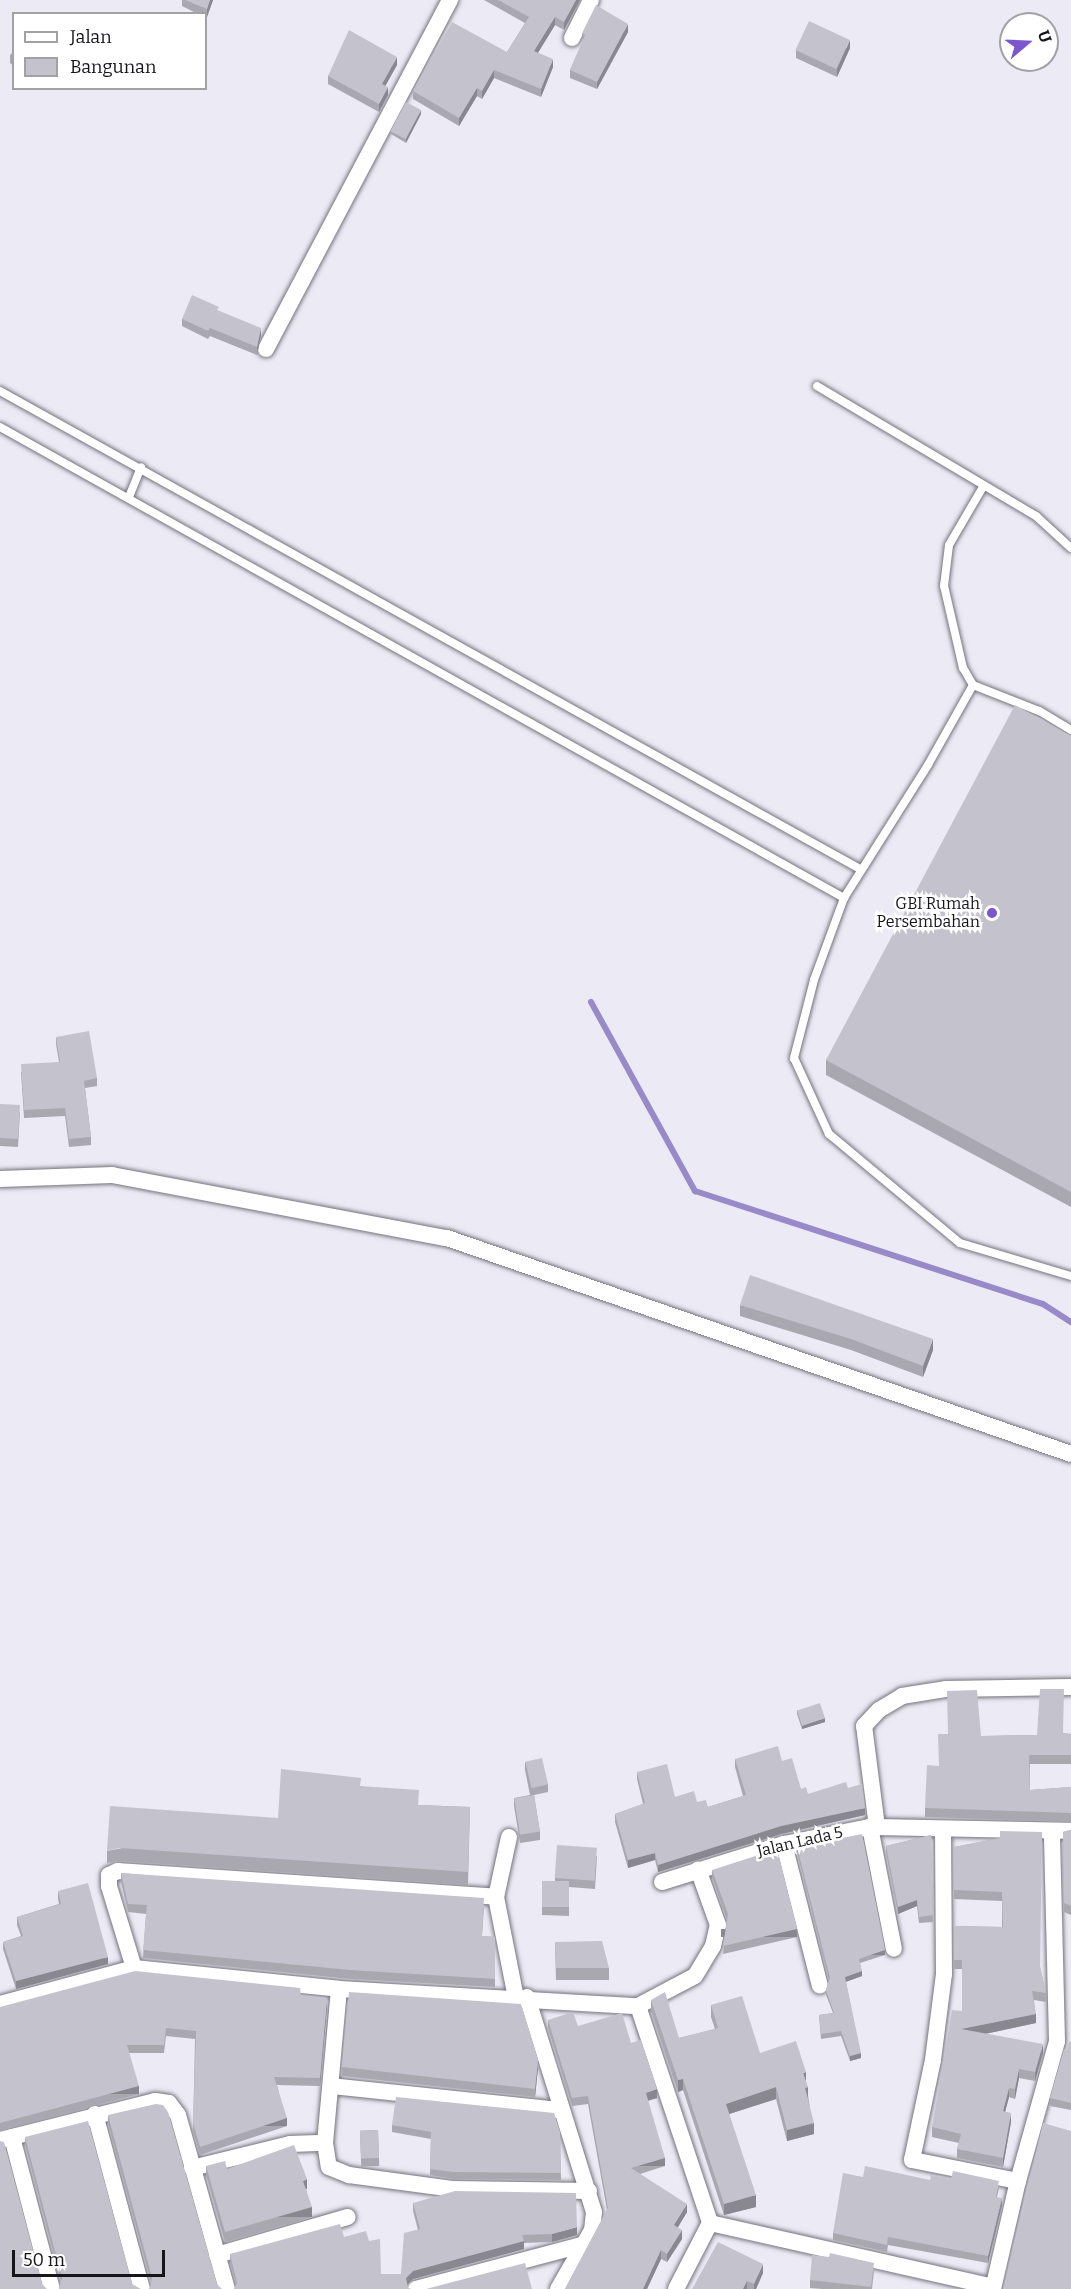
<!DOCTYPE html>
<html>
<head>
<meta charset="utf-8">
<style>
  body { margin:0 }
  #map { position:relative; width:1071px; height:2289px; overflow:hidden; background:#eceaf5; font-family:Bitter,serif }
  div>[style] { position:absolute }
  .stream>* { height:6px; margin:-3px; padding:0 3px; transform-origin:3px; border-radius:3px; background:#988ac8 }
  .roads { filter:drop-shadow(0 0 2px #75737d) drop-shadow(0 0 2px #75737d) }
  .service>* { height:8px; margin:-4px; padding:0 4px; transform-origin:4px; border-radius:4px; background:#fff }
  .minor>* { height:16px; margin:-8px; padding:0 8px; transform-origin:8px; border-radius:8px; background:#fff }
  .wall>* { inset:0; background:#a9a7b0; transform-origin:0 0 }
  .shaded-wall>* { inset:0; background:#898890; transform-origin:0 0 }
  .building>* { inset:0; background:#c4c2cd; transform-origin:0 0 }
  .dots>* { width:16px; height:16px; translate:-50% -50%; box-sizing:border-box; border:3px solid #fff; border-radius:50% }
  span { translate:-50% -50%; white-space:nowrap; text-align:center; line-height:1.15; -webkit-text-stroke:5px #fff; paint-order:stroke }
  .poi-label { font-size:16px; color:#161519 }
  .right { translate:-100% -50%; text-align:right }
  .street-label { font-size:16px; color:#161519 }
  .legend { position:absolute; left:12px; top:12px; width:195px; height:78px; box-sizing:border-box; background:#fff; border:2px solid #a2a1a3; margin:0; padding:8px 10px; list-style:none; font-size:18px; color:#161519 }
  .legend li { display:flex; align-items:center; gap:12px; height:30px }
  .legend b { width:30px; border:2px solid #a2a1a3 }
  .north { position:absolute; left:999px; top:12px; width:60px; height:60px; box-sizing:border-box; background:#fff; border:2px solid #a2a1a3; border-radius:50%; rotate:71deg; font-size:16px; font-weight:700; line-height:24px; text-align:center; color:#161519 }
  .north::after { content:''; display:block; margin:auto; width:21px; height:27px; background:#7c56cf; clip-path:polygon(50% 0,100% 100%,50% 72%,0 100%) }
  .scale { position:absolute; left:12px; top:2250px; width:153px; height:27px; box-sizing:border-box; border:3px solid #161519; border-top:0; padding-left:8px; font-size:18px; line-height:21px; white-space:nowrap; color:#161519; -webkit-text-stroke:4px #fff; paint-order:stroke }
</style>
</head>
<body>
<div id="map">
  <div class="stream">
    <div style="left:591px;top:1002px;width:216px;rotate:61.2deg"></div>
    <div style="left:695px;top:1191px;width:366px;rotate:18deg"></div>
    <div style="left:1043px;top:1304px;width:33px;rotate:33deg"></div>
  </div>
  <div class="roads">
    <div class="service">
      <div style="left:817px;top:386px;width:255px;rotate:30.7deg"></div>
      <div style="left:1036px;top:516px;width:47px;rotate:42.4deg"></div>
      <div style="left:0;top:391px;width:984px;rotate:29.07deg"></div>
      <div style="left:0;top:427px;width:967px;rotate:29.16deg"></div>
      <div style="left:129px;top:497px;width:32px;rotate:-68deg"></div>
      <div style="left:973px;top:685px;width:20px;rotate:-120deg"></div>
      <div style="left:963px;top:668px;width:84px;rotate:-103deg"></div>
      <div style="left:944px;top:586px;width:41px;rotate:-83deg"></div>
      <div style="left:949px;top:545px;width:69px;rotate:-59.7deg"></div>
      <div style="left:1071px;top:730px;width:37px;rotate:-149deg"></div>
      <div style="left:1039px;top:711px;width:71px;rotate:-158.5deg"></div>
      <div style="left:973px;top:685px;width:92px;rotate:119.4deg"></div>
      <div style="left:928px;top:765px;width:157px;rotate:122.3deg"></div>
      <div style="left:844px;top:898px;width:87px;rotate:110.1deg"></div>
      <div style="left:814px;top:980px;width:81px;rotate:104.4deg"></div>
      <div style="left:794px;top:1058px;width:84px;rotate:65.3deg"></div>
      <div style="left:829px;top:1134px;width:170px;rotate:39.8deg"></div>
      <div style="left:960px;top:1243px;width:116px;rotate:16.6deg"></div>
    </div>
    <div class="minor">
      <div style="left:572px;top:38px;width:42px;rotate:-63.4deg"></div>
      <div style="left:266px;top:349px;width:395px;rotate:-62.2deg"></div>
      <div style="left:0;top:1179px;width:112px;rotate:-2deg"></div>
      <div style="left:112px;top:1175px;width:341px;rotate:10.7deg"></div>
      <div style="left:447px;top:1238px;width:660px;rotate:19.09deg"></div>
      <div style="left:870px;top:1827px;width:124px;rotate:78.9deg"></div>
      <div style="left:877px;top:1827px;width:102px;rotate:-97.3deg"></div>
      <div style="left:864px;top:1726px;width:22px;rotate:-47deg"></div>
      <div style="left:879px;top:1710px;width:27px;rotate:-31deg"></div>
      <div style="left:902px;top:1696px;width:45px;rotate:-9deg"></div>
      <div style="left:946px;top:1689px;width:125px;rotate:-0.9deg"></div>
      <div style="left:943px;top:1830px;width:144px;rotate:89.6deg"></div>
      <div style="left:944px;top:1974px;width:87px;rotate:97.3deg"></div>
      <div style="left:933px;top:2060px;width:102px;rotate:101.9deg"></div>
      <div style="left:912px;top:2160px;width:108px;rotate:11.2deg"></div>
      <div style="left:509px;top:1837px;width:61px;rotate:102.2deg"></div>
      <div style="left:496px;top:1897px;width:103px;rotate:78.8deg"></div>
      <div style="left:784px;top:1844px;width:146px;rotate:75.8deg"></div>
      <div style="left:662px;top:1882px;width:128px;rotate:-17.3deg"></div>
      <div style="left:784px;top:1844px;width:88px;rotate:-11.2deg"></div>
      <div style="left:870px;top:1827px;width:201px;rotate:1.1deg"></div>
      <div style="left:134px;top:1968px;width:86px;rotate:-107deg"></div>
      <div style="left:109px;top:1886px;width:11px;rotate:-90deg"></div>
      <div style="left:109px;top:1875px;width:10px;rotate:-24deg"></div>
      <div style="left:118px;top:1871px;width:379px;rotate:3.9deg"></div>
      <div style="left:339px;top:1989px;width:155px;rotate:95.2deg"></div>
      <div style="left:325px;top:2143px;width:24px;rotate:81deg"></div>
      <div style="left:329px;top:2167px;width:22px;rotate:22deg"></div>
      <div style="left:349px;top:2175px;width:104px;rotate:7.7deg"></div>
      <div style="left:452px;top:2189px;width:137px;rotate:0.8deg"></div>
      <div style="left:527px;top:1997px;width:225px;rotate:72.7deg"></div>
      <div style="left:594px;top:2212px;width:18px;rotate:96deg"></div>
      <div style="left:592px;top:2230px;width:68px;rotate:120deg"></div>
      <div style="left:0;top:2004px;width:139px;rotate:-15deg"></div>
      <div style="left:134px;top:1968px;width:206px;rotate:5.8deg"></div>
      <div style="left:339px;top:1989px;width:299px;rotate:3.3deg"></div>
      <div style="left:638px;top:2006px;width:229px;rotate:71.6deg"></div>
      <div style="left:710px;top:2223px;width:74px;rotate:117.3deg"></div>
      <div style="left:638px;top:2006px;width:64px;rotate:-27.8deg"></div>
      <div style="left:695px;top:1976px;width:35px;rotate:-59deg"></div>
      <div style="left:713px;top:1946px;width:22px;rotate:-77deg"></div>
      <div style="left:718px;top:1925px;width:59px;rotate:-109.7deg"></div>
      <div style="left:331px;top:2086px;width:231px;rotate:6deg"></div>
      <div style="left:95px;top:2114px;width:181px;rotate:75deg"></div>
      <div style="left:12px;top:2137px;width:157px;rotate:75.3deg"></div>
      <div style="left:0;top:2140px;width:160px;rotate:-14.1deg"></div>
      <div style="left:155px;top:2101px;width:14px;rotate:8deg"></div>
      <div style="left:169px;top:2103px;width:15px;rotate:53deg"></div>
      <div style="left:178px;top:2115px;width:181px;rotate:74.3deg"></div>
      <div style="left:192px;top:2168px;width:101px;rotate:-13.8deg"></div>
      <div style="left:290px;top:2144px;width:35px;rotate:-2deg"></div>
      <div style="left:710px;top:2223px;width:290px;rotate:12.7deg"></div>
      <div style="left:217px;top:2255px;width:136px;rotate:-16.2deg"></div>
      <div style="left:416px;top:2289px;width:171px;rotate:-14.9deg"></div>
      <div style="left:993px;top:2289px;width:111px;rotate:-77deg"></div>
      <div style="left:1018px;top:2181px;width:145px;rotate:-74.4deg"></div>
      <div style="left:1057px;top:2041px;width:209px;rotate:-91.4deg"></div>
    </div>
  </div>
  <div class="wall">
    <div style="clip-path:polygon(182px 0,213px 0,207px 17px,206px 16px,206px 14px,198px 14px,182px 6px)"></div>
    <div style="clip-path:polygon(484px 0,580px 0,564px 30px,555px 25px,538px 53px,553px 67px,541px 97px,494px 78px,482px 99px,477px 96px,459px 126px,413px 99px,413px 91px,507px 52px,525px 23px)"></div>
    <div style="clip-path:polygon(628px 32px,597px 89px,570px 78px,570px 70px,583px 41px,582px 33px)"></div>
    <div style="clip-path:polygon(850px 48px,837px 77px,796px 58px,796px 50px)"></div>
    <div style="clip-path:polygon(14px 51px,14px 66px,10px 63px,10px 55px)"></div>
    <div style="clip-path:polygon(397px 65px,385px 86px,388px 95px,379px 112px,328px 84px,328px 76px)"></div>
    <div style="clip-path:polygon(421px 114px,406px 143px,391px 134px,391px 131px)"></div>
    <div style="clip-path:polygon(219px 311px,261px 335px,257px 355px,210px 336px,208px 339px,182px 326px,182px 319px)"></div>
    <div style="clip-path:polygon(1071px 736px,1071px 1207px,826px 1075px,826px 1060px)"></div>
    <div style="clip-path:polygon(56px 1037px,97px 1078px,97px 1086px,85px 1088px,91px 1137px,91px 1145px,69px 1147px,65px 1116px,24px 1118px,21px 1072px,59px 1062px,56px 1044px)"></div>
    <div style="clip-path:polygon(0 1104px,20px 1112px,18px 1147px,0 1146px)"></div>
    <div style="clip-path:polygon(740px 1305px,933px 1350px,923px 1377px,851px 1350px,740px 1316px)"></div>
    <div style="clip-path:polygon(797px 1710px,825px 1722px,802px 1729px,797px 1714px)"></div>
    <div style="clip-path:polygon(1063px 1733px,1071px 1734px,1071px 1764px,1030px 1764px,1030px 1790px,1071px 1787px,1071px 1822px,925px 1817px,925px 1808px,939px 1766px,948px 1734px,981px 1736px,1037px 1735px)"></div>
    <div style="clip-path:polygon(735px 1759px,782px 1761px,801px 1789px,808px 1794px,848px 1788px,865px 1815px,781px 1834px,658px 1872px,655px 1860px,628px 1868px,615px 1822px,615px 1814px,643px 1804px,637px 1779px,637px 1772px,675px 1797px,697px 1802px,708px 1807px,743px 1796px,735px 1767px)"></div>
    <div style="clip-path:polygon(525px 1762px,548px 1784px,548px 1792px,534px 1795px,540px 1832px,540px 1840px,520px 1843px,514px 1806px,514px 1798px,530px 1795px,525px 1770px)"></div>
    <div style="clip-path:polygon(361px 1786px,418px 1805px,470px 1807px,468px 1885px,119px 1861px,107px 1863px,107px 1851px,278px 1818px)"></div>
    <div style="clip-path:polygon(1071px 1830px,1071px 1915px,1064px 1912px,1063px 1832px)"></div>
    <div style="clip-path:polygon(931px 1835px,933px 1922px,919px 1923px,917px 1906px,898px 1914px,886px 1853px,886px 1846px)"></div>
    <div style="clip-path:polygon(1000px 1838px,1040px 1967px,1046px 1993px,1046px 2002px,1034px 2000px,1036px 2023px,985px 2034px,1043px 2053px,1035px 2081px,1019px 2078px,1015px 2099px,1009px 2097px,1005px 2112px,1011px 2122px,1003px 2167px,957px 2158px,957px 2149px,959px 2143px,932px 2137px,932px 2127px,962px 2011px,962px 1969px,954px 1969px,954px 1926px,1002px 1927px,1002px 1901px,954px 1899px,954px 1847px)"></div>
    <div style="clip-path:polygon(797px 1847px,885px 1955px,860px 1963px,862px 1976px,846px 1982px,861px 2058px,850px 2061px,841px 2036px,821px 2039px,819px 2015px,833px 2013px,826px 1995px,826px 1990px,829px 1980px,797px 1852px)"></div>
    <div style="clip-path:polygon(597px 1856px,595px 1889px,569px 1887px,569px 1916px,542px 1915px,542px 1881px,555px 1881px,555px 1878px)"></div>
    <div style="clip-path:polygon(712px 1870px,797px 1937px,723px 1954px,727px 1920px,712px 1877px)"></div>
    <div style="clip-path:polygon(121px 1873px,484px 1907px,482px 1936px,495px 1937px,495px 1987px,350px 1979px,143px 1958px,146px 1914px,128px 1912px,121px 1882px)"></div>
    <div style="clip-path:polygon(58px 1891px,108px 1964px,16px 1989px,3px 1949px,3px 1942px,21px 1936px,17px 1925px,17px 1917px,59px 1904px,58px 1899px)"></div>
    <div style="clip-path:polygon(555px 1942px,609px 1968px,609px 1980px,556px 1980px)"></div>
    <div style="clip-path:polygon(301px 1995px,327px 2007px,320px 2086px,277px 2085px,287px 2126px,200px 2155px,193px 2131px,195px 2039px,166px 2036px,164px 2053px,129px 2053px,139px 2094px,0 2131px,0 2007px)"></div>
    <div style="clip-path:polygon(651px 2000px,679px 2038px,715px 2029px,711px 2017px,711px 2005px,760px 2053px,806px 2082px,814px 2134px,787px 2141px,776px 2099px,729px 2114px,756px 2207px,724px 2215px,683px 2090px,678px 2092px,651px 2011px)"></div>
    <div style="clip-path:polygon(548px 2020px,578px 2026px,631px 2043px,657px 2098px,648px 2101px,665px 2166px,640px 2174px,687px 2212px,677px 2228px,682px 2239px,667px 2262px,661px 2259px,647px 2289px,565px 2289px,607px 2210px,588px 2104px,572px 2106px,548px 2028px)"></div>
    <div style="clip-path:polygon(1071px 2042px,1071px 2110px,1050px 2106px,1050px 2098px,1067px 2050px)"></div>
    <div style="clip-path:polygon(342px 2067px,538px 2068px,535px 2097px,342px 2076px)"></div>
    <div style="clip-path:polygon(108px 2115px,217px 2284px,150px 2288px,151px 2282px,108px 2124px)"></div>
    <div style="clip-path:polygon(392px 2125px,560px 2132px,561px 2180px,453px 2179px,430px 2175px,431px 2139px,392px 2132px)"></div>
    <div style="left:378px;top:2130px;width:36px;height:18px;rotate:88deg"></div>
    <div style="clip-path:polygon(25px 2137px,132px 2284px,59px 2289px,61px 2282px,25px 2145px)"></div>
    <div style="clip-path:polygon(206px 2166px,227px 2169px,307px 2189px,306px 2189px,312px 2217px,225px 2242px,206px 2175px)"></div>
    <div style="clip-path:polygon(863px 2177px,930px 2180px,999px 2188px,997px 2197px,1002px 2205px,988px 2263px,888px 2245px,887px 2252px,833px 2240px,833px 2233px)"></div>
    <div style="clip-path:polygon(413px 2203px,577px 2235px,552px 2242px,524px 2243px,524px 2249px,413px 2279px,407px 2284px,408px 2288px,234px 2289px,236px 2285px,230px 2262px,230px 2254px,344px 2237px,369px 2241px,381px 2274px,401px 2274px,418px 2230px,413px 2211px)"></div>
    <div style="clip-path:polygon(874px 2271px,872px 2289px,822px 2289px,810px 2288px,810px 2280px)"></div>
    <div style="clip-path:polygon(763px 2273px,756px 2289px,692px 2289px)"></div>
  </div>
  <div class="shaded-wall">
    <div style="clip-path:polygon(210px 0,213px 0,207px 17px,207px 9px)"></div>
    <div style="clip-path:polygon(576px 0,580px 0,564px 30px,564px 22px)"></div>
    <div style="clip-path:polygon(555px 17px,555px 25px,534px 59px,534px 51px)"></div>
    <div style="clip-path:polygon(628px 24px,628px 32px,597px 89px,597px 82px)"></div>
    <div style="clip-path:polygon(850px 40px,850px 48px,837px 77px,837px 69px)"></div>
    <div style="clip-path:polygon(397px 57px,397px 65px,382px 92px,382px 84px)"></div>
    <div style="clip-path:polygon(553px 59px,553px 67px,541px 97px,541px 89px)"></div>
    <div style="clip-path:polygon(494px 70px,494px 78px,482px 99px,482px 91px)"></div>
    <div style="clip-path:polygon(388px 87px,388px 95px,379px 112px,379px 104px)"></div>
    <div style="clip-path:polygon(477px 88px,477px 96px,459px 126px,459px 118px)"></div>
    <div style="clip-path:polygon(421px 110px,421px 114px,406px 143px,406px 139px)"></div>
    <div style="clip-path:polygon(261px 328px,261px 335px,257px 355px,257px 347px)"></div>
    <div style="clip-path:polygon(933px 1339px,933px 1350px,923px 1377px,923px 1366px)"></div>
    <div style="clip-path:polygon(825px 1718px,825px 1722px,802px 1729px,802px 1726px)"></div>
    <div style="clip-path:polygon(865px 1808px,865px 1815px,781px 1834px,658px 1872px,658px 1865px,781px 1826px)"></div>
    <div style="clip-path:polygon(655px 1853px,655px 1860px,628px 1868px,628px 1860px)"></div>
    <div style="clip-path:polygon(917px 1900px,917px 1906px,898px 1914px,898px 1907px)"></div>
    <div style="left:797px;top:1929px;width:8px;height:76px;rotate:90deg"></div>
    <div style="left:885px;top:1950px;width:5px;height:28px;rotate:90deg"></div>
    <div style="clip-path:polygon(108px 1957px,108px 1964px,16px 1989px,16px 1981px)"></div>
    <div style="clip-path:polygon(862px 1971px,862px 1976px,845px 1982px,845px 1977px)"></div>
    <div style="clip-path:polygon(327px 1999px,327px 2007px,320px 2086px,320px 2078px)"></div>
    <div style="clip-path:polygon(1036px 2014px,1036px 2023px,961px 2039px,961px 2029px)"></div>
    <div style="clip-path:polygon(1043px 2044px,1043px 2053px,1035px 2081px,1035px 2072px)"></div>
    <div style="clip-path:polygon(861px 2053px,861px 2058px,850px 2061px,850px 2056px)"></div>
    <div style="clip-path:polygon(538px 2060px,538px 2068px,535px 2097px,535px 2089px)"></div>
    <div style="clip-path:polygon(1019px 2069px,1019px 2078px,1015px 2099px,1015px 2089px)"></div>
    <div style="clip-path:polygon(806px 2072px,806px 2083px,803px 2073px)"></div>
    <div style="clip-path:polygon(683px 2079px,683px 2090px,678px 2092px,678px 2080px)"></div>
    <div style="left:139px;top:2086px;width:8px;height:144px;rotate:90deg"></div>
    <div style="clip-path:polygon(776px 2087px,776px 2099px,726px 2115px,726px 2104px)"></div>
    <div style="clip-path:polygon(808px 2087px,808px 2099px,805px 2088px)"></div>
    <div style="clip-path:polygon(1009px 2088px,1009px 2097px,1003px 2120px,1003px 2111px)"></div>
    <div style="clip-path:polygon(657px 2089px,657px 2098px,646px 2101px,646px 2093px)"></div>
    <div style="clip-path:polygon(1011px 2113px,1011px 2122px,1003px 2167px,1003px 2158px)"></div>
    <div style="left:287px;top:2118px;width:8px;height:92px;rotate:90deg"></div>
    <div style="clip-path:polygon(814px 2123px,814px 2134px,787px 2141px,787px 2130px)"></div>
    <div style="left:665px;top:2158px;width:8px;height:35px;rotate:90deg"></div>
    <div style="clip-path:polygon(307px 2179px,307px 2189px,303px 2190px,303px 2181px)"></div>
    <div style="clip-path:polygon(756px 2195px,756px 2207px,724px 2215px,724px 2204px)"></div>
    <div style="clip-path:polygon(1002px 2198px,1002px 2205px,988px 2263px,988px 2256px)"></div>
    <div style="clip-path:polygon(687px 2204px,687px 2212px,674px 2234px,674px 2225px)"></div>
    <div style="left:312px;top:2207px;width:10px;height:91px;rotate:90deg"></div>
    <div style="clip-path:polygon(577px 2227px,577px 2235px,552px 2242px,552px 2234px)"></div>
    <div style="clip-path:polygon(682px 2230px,682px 2239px,667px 2262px,667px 2254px)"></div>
    <div style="clip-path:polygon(524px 2241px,524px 2249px,413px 2279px,406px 2286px,406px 2278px,413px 2271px)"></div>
    <div style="clip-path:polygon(661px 2250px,661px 2259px,647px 2289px,643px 2289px)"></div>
    <div style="clip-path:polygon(763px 2264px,763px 2273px,756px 2289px,754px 2289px,754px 2284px)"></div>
    <div style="clip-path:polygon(747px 2281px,747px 2289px,743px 2289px)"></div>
  </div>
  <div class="building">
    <div style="clip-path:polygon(185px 0,210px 0,207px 9px)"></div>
    <div style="clip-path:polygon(498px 0,576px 0,564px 22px,555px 17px,534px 51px,553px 59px,541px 89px,494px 70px,482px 91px,477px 88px,459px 118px,413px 91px,452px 22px,507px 52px,529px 17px)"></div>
    <div style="clip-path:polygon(596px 5px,628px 24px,597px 82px,570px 70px,585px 35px,582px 33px)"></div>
    <div style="left:809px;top:21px;width:45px;height:32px;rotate:25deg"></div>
    <div style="clip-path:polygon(349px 30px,397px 57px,382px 84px,388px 87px,379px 104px,328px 76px)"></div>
    <div style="left:406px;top:102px;width:17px;height:33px;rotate:28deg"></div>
    <div style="clip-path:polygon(192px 295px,219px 307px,217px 310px,261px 328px,257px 347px,210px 328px,208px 331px,182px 319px)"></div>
    <div style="clip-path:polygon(1015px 705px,1071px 736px,1071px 1192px,826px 1060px)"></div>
    <div style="clip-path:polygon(89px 1031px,97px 1078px,84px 1081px,91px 1137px,69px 1139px,65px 1108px,24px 1110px,21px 1064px,60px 1062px,56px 1037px)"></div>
    <div style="left:0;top:1104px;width:20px;height:34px;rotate:3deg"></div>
    <div style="clip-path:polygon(750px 1275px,933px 1339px,923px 1366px,851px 1339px,740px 1305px)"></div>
    <div style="clip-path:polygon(1040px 1689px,1064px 1689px,1063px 1733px,1071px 1734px,1071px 1755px,1029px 1755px,1030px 1790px,1071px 1787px,1071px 1813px,925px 1808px,927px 1765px,939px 1766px,938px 1734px,948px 1734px,947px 1691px,977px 1690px,981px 1736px,1037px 1735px)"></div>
    <div style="left:820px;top:1703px;width:16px;height:24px;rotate:72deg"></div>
    <div style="clip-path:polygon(778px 1746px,782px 1761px,792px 1758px,801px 1789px,806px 1787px,808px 1794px,846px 1782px,848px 1788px,862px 1784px,865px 1808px,781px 1826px,658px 1865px,655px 1853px,628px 1860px,615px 1814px,645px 1803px,637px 1772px,667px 1764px,675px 1797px,694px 1791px,697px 1802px,706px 1800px,708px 1807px,746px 1795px,735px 1759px)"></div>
    <div style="left:542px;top:1758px;width:27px;height:17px;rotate:77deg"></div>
    <div style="clip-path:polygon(281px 1769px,361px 1778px,360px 1786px,419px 1790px,418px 1805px,470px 1807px,468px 1872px,119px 1848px,107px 1851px,110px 1806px,278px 1818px)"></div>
    <div style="left:534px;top:1795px;width:37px;height:20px;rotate:81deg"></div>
    <div style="clip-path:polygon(1071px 1830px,1071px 1906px,1064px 1903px,1063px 1832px)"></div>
    <div style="clip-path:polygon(1000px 1831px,1042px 1832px,1040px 1967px,1046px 1993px,1032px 1991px,1036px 2014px,961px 2029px,1043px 2044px,1035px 2072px,1019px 2069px,1015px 2089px,1009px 2088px,1003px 2111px,1011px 2113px,1003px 2158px,957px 2149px,961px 2134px,932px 2127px,952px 2010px,962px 2011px,962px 1960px,954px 1960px,954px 1926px,1003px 1927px,1002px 1892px,954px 1890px,954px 1847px,1000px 1838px)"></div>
    <div style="clip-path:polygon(862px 1834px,885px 1950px,859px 1959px,862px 1971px,845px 1977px,861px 2053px,850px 2056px,841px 2031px,821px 2034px,819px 2015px,834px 2013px,826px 1990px,830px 1978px,797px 1847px)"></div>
    <div style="clip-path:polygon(931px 1835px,933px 1915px,919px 1917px,917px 1900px,898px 1907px,886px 1846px)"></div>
    <div style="left:557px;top:1845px;width:40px;height:33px;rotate:4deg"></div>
    <div style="clip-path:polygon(777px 1849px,797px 1929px,723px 1946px,728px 1914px,712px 1870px)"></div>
    <div style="clip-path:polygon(121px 1873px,484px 1898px,482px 1936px,495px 1937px,495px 1979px,350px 1970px,143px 1950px,147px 1905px,128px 1904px)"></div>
    <div style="left:542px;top:1881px;width:27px;height:26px"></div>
    <div style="clip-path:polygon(88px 1883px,108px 1957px,16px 1981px,3px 1942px,23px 1936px,17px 1917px,61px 1904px,58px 1891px)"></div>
    <div style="clip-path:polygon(602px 1941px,609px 1968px,556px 1968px,555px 1942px)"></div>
    <div style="clip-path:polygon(135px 1971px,300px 1988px,301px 1995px,327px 1999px,320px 2078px,274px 2077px,287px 2118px,200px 2147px,193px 2123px,196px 2031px,166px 2028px,164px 2045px,127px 2045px,139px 2086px,0 2123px,0 2007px)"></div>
    <div style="clip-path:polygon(349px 1992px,521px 2004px,538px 2060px,535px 2089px,342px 2067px)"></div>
    <div style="clip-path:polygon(665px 1992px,679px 2038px,718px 2028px,711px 2005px,742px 1996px,760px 2053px,796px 2041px,806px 2072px,803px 2073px,808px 2087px,805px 2088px,814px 2123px,787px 2130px,776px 2087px,726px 2104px,756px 2195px,724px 2204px,683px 2079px,678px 2080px,651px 2000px)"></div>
    <div style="clip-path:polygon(573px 2012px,578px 2026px,622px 2013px,631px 2043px,641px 2040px,657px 2089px,646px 2093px,665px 2158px,631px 2168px,687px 2204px,674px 2225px,682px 2230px,667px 2254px,661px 2250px,643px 2289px,565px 2289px,608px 2208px,588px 2096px,572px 2098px,548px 2020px)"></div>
    <div style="clip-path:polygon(1069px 2041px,1071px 2042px,1071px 2103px,1050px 2098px,1064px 2049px,1067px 2050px)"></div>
    <div style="clip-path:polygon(396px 2097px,554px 2113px,560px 2132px,561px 2173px,453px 2172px,430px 2169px,431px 2132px,392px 2125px)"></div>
    <div style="clip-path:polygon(156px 2104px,163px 2105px,168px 2112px,217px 2284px,222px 2289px,148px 2289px,150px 2288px,152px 2278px,108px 2115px)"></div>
    <div style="clip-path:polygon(88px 2121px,132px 2284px,141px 2289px,58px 2289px,59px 2289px,62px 2278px,25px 2137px)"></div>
    <div style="clip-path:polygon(1043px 2123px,1071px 2131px,1071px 2289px,1004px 2289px)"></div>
    <div style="left:378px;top:2130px;width:28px;height:18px;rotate:88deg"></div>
    <div style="clip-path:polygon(0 2141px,4px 2142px,42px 2284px,47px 2289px,0 2289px)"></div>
    <div style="clip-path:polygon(294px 2145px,307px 2179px,303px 2181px,312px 2207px,225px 2232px,206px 2166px,225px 2161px,227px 2169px)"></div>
    <div style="clip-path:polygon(865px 2166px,930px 2180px,931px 2175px,951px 2179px,953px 2171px,999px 2181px,996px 2197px,1002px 2198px,988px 2256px,888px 2237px,887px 2245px,833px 2233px,843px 2173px,863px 2177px)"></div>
    <div style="clip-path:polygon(455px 2191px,576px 2193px,577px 2227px,552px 2234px,522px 2235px,524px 2241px,413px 2271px,406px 2278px,408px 2288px,412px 2289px,232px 2289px,234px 2289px,237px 2283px,230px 2254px,340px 2224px,344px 2237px,366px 2231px,369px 2241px,380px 2239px,381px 2274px,401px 2274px,404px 2233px,420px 2229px,413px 2203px)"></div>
    <div style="clip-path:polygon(718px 2242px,763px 2264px,754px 2284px,747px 2281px,743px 2289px,692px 2289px)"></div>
    <div style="clip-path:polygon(830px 2253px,874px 2263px,871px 2287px,810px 2280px,812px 2255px,829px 2257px)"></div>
    <div style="clip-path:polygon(525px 2263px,532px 2289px,426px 2289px)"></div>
  </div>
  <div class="dots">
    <div style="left:992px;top:913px;background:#7c56cf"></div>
  </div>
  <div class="poi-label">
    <span class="right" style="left:980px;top:913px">GBI Rumah<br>Persembahan</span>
  </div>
  <div class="street-label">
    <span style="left:800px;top:1842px;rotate:-13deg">Jalan Lada 5</span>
  </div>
  <ul class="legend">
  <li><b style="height:8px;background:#fff"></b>Jalan</li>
  <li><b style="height:16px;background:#c4c2cd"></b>Bangunan</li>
  </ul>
  <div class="north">U</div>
  <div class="scale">50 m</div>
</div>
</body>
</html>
